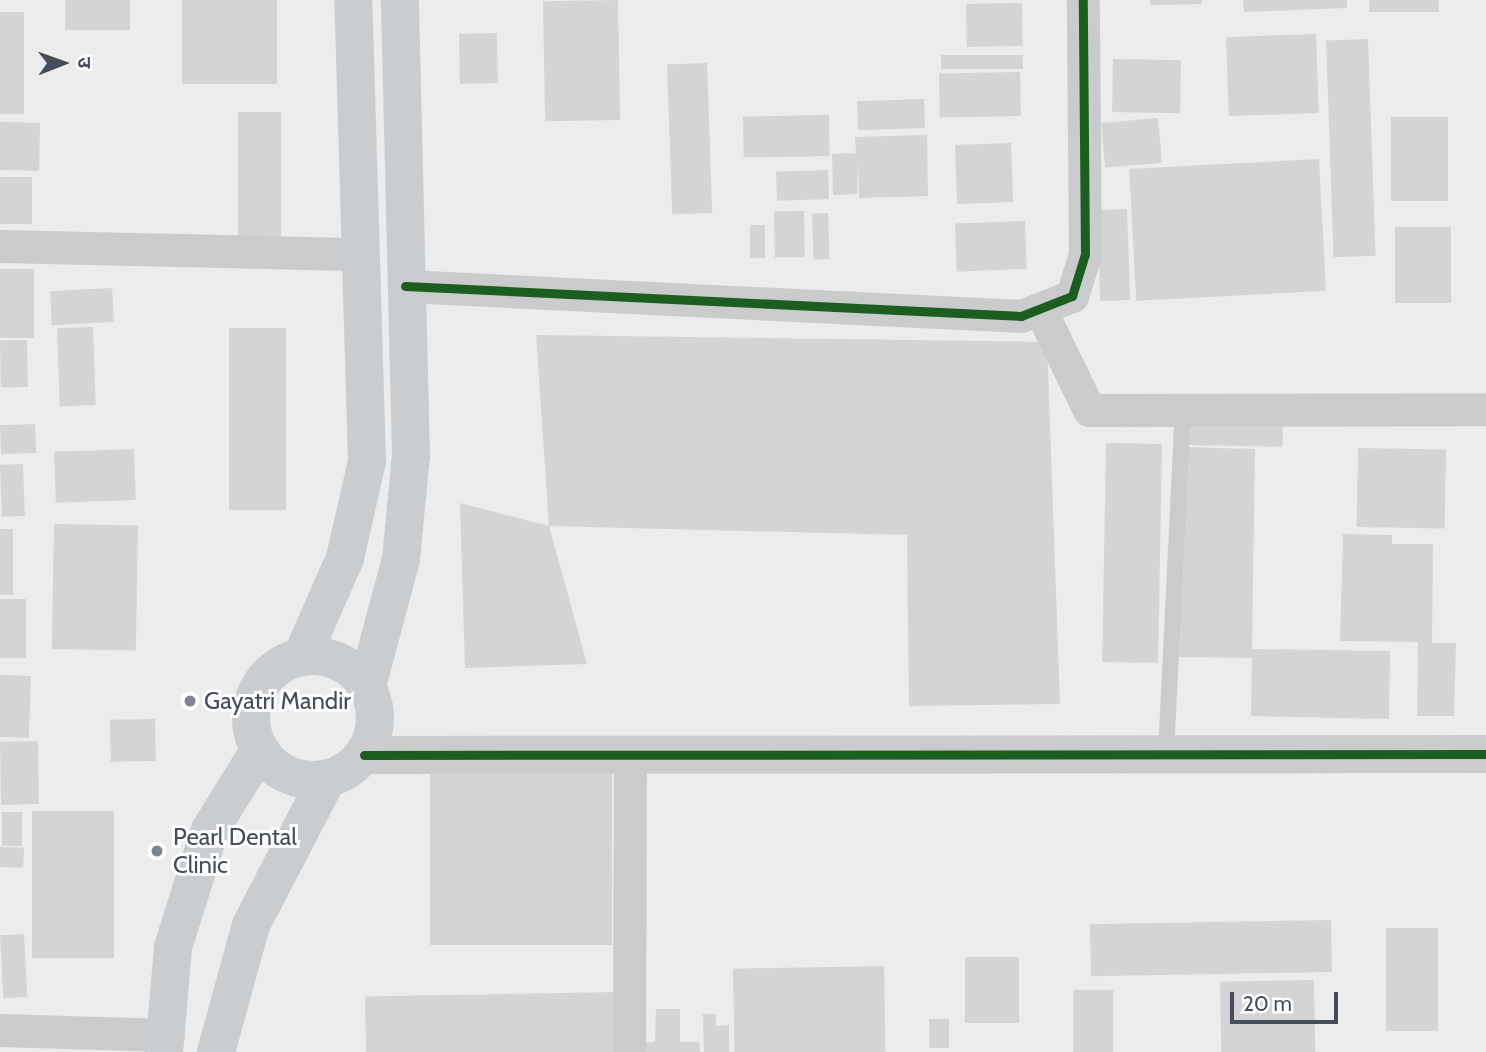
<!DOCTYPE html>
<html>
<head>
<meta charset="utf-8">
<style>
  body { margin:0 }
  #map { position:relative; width:1486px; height:1052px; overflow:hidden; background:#edecec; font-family:Cabin,"Noto Sans Devanagari",sans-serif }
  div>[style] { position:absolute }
  .building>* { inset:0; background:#d4d4d6; transform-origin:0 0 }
  .service>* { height:16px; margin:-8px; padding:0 8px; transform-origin:8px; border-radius:8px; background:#c9cbcd }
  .minor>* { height:33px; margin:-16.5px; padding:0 16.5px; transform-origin:16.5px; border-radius:16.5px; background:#c9cbcd }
  .tertiary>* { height:38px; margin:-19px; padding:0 19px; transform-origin:19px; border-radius:19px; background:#c9cbcd }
  .secondary>* { height:38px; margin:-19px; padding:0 19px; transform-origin:19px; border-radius:19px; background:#c9cdd0 }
  .secondary>.ring { margin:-19px; padding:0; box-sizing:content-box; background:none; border:38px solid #c9cdd0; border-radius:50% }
  .cycleway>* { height:9px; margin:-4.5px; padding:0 4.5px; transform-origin:4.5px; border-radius:4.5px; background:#1b5e20 }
  .dots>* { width:19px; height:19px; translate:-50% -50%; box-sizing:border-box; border:4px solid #fff; border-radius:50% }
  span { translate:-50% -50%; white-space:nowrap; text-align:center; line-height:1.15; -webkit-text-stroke:6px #fff; paint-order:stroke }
  .poi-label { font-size:24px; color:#454e58 }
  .left { translate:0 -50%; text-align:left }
  .north { position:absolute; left:28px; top:28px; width:70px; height:70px; -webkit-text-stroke:5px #fff; paint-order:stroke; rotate:89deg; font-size:19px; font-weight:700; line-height:28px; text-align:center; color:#454e58 }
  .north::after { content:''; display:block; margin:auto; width:24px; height:32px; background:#454e58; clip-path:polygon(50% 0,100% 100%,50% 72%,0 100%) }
  .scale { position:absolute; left:1230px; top:992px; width:108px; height:32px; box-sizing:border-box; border:4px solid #454e58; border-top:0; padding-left:9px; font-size:21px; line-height:24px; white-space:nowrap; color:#454e58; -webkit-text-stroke:5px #fff; paint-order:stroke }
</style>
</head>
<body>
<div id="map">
  <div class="building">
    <div style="left:65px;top:0;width:65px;height:30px"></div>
    <div style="left:182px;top:0;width:95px;height:84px"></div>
    <div style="left:618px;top:0;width:120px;height:75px;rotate:89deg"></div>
    <div style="clip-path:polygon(1150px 0,1202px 0,1202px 4px,1150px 5px)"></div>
    <div style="clip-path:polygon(1243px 0,1347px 0,1347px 8px,1244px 12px)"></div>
    <div style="left:1369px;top:0;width:70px;height:12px"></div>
    <div style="left:1022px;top:3px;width:43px;height:56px;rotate:89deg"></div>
    <div style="left:0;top:12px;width:24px;height:102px"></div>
    <div style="left:497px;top:33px;width:50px;height:38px;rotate:89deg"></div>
    <div style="left:1316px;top:34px;width:79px;height:90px;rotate:88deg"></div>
    <div style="left:1368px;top:39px;width:217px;height:42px;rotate:88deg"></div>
    <div style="left:1023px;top:55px;width:14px;height:82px;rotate:90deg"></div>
    <div style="left:1113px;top:59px;width:68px;height:53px;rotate:1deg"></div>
    <div style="left:707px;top:63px;width:150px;height:40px;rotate:88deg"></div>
    <div style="left:1020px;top:72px;width:44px;height:81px;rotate:89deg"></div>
    <div style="left:924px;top:99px;width:29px;height:67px;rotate:88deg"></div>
    <div style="left:238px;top:112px;width:43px;height:130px"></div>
    <div style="left:829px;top:115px;width:41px;height:86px;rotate:89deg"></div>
    <div style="left:1391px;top:117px;width:57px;height:84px"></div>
    <div style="left:1158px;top:118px;width:45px;height:57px;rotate:85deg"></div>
    <div style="left:0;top:122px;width:40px;height:48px;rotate:1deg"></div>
    <div style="clip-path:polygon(927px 135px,928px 196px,859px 198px,858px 163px,857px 194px,833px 195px,832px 154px,856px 153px,855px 137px)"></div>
    <div style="left:1011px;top:143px;width:59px;height:56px;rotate:88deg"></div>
    <div style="left:1319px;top:159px;width:132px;height:190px;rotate:87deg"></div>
    <div style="left:828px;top:170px;width:29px;height:52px;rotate:88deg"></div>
    <div style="left:0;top:177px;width:32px;height:47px"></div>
    <div style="left:1127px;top:209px;width:91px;height:30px;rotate:88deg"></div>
    <div style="left:804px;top:211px;width:46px;height:30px;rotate:89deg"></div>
    <div style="left:828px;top:213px;width:46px;height:16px;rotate:88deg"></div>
    <div style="left:1025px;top:221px;width:48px;height:70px;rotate:88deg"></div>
    <div style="left:750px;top:225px;width:15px;height:33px"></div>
    <div style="left:1395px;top:227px;width:56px;height:76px"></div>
    <div style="left:0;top:269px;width:34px;height:69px"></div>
    <div style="left:112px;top:288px;width:34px;height:62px;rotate:87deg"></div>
    <div style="left:93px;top:327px;width:78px;height:36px;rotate:88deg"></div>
    <div style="left:229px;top:328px;width:57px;height:182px"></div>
    <div style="clip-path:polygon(536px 335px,1047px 342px,1060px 704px,909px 706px,907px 535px,549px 526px)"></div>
    <div style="left:27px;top:340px;width:47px;height:27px;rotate:89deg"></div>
    <div style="left:1188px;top:413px;width:95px;height:32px;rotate:1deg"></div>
    <div style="left:35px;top:424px;width:29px;height:35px;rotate:88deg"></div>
    <div style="left:1106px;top:443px;width:56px;height:219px;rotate:1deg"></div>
    <div style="clip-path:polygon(1181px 447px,1255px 449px,1252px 649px,1390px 651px,1389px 719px,1251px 716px,1252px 658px,1177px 657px)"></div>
    <div style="left:1358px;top:448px;width:88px;height:79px;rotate:1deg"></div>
    <div style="left:134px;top:449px;width:51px;height:80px;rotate:88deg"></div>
    <div style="left:23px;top:464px;width:52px;height:23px;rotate:88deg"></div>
    <div style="clip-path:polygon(460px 503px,549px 526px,587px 664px,465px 668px)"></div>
    <div style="left:54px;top:524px;width:84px;height:125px;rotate:1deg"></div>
    <div style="left:0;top:529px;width:13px;height:66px"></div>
    <div style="clip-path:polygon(1343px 534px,1392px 535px,1392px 544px,1433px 544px,1432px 643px,1456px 643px,1454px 716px,1417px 716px,1418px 642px,1340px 641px)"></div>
    <div style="left:26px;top:599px;width:59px;height:26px;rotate:90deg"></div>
    <div style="left:0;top:675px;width:31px;height:62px;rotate:2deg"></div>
    <div style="left:155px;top:719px;width:42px;height:45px;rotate:89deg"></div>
    <div style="left:38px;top:741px;width:63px;height:38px;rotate:89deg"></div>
    <div style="left:612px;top:774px;width:171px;height:182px;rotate:90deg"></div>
    <div style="left:114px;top:811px;width:147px;height:82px;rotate:90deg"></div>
    <div style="left:2px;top:812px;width:20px;height:34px"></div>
    <div style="left:0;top:847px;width:24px;height:20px;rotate:2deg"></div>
    <div style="left:1331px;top:920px;width:52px;height:241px;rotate:89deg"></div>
    <div style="left:1386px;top:928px;width:52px;height:103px"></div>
    <div style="left:24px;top:934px;width:63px;height:24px;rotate:87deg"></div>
    <div style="left:965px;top:957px;width:54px;height:66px"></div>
    <div style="left:884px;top:966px;width:86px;height:151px;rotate:89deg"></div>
    <div style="left:1314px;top:980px;width:72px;height:94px;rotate:89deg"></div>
    <div style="left:1073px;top:990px;width:40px;height:62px"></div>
    <div style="left:618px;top:992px;width:60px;height:253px;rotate:89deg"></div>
    <div style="clip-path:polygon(656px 1009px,680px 1009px,680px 1042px,699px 1042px,700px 1052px,636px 1052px,636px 1043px,655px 1042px)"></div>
    <div style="clip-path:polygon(703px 1014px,716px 1014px,716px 1026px,729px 1025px,729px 1052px,704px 1052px)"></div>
    <div style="left:929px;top:1019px;width:20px;height:29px"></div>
  </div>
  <div class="service">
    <div style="left:1166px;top:754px;width:344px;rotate:-87.2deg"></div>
  </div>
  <div class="minor">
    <div style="left:0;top:246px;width:361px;rotate:1.3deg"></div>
    <div style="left:405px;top:286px;width:617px;rotate:2.79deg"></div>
    <div style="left:1021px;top:316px;width:55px;rotate:-21.4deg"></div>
    <div style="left:1072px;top:296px;width:44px;rotate:-72.8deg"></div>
    <div style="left:1085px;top:254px;width:254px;rotate:-90.5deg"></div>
    <div style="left:1040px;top:309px;width:112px;rotate:64.1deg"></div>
    <div style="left:1089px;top:410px;width:397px;rotate:-0.1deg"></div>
    <div style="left:0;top:1030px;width:168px;rotate:1.7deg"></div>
    <div style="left:629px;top:1052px;width:298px;rotate:-89.8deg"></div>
  </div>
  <div class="tertiary">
    <div style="left:364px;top:755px;width:1122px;rotate:-0.05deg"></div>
  </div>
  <div class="secondary">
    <div style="left:302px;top:656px;width:107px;rotate:-66.3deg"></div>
    <div style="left:345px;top:558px;width:99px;rotate:-77.2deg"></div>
    <div style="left:367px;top:461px;width:461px;rotate:-91.7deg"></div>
    <div class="ring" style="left:251px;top:656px;width:86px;height:86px"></div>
    <div style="left:367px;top:686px;width:131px;rotate:-75deg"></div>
    <div style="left:401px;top:559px;width:103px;rotate:-84.5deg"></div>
    <div style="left:411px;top:456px;width:456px;rotate:-91.4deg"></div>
    <div style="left:164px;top:1052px;width:105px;rotate:-85.1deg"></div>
    <div style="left:173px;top:947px;width:123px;rotate:-72.5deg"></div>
    <div style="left:210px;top:830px;width:95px;rotate:-58.3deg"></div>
    <div style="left:216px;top:1052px;width:132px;rotate:-74.6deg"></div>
    <div style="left:251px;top:925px;width:165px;rotate:-62.5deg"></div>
  </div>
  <div class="cycleway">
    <div style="left:405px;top:286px;width:617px;rotate:2.79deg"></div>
    <div style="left:1021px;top:316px;width:55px;rotate:-21.4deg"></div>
    <div style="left:1072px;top:296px;width:44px;rotate:-72.8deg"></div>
    <div style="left:1085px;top:254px;width:254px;rotate:-90.5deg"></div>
    <div style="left:364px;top:755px;width:1122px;rotate:-0.05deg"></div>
  </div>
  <div class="dots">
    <div style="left:190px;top:701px;background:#80858c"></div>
    <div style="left:157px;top:851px;background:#80858c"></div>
  </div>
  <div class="poi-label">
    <span class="left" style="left:204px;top:701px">Gayatri Mandir</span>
    <span class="left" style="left:173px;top:851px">Pearl Dental<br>Clinic</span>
  </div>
  <div class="north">उ</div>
  <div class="scale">20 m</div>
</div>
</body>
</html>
